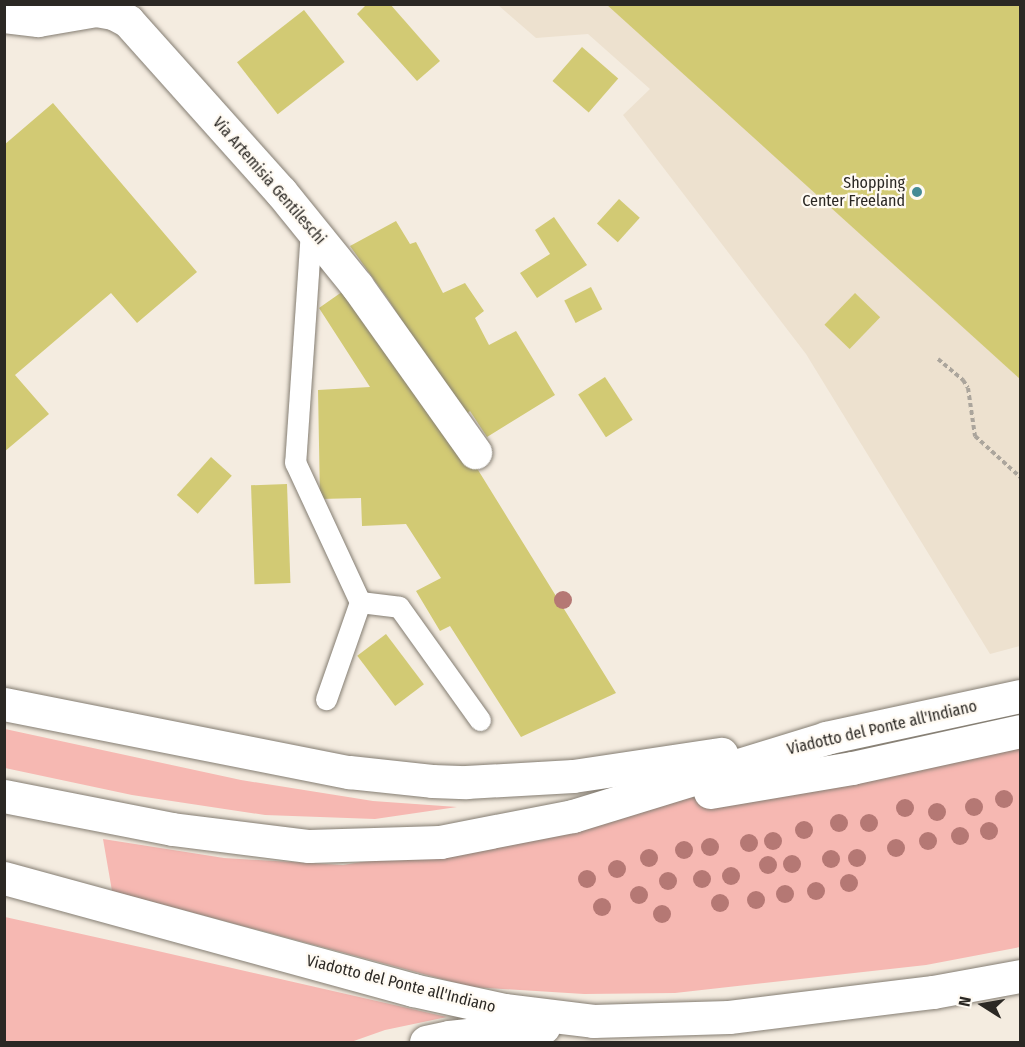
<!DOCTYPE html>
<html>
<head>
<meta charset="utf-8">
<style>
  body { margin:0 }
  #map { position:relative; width:1025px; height:1047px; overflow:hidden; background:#f4ece0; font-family:"Fira Sans Condensed",sans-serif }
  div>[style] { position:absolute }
  .built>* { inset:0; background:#ede1cf }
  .green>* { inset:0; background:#f6b8b2 }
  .building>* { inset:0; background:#d2ca74; transform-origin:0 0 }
  .path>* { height:4px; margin-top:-2px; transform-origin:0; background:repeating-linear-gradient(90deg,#aba59c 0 4.5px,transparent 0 7.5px) }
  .roads { filter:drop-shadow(0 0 2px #847d72) drop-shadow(0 0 2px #847d72) }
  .service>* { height:21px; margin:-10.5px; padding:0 10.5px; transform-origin:10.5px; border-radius:10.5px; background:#fff }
  .minor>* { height:33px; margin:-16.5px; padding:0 16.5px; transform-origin:16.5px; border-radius:16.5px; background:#fff }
  .trunk>* { height:33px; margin:-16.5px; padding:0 16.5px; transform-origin:16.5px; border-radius:16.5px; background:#fff }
  .trees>* { width:18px; height:18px; margin:-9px; border-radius:50%; background:#b57874 }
  .dots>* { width:16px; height:16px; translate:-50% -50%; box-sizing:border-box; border:3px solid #fffaf2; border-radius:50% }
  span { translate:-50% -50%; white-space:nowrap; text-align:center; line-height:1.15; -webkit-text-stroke:4.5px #fffaf2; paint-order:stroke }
  .street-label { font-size:16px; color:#2b2824 }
  .poi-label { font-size:16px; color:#2b2824 }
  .right { translate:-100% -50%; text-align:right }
  .frame { position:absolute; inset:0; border:6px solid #2b2824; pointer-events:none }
  .north { position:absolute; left:953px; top:975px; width:60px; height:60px; -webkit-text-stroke:4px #fffaf2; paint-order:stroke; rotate:281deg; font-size:16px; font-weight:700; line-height:24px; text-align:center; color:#2b2824 }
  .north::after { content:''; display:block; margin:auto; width:21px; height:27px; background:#2b2824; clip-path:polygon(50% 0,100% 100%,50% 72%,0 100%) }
</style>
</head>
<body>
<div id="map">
  <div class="built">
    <div style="clip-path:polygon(498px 5px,1020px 5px,1020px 646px,990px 654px,806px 354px,623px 115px,650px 89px,588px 34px,536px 38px)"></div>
  </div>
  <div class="green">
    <div style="clip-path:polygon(5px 729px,241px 780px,373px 801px,457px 807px,375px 819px,265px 815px,132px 795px,5px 768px)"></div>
    <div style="clip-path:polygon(1020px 745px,1020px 947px,926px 965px,675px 993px,584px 994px,472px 987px,112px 891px,103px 839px,224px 858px,343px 865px,485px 842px,656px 800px)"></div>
    <div style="clip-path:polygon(5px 917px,149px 949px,447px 1017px,385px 1030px,351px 1042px,5px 1042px)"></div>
  </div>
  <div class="building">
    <div style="clip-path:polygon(367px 4px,390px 4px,440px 61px,417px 81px,357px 14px)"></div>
    <div style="clip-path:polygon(606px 4px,1020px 4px,1020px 379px)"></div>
    <div style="left:304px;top:10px;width:66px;height:85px;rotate:52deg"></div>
    <div style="left:582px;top:47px;width:48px;height:45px;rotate:41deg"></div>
    <div style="clip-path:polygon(53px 103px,197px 272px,137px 323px,111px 293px,15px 375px,49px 414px,4px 452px,4px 145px)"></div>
    <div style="left:619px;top:199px;width:28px;height:33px;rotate:42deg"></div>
    <div style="clip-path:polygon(554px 217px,587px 265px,537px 298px,520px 273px,550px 254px,535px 230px)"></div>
    <div style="clip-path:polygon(396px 221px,410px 244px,416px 242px,443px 293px,465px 283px,484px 311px,475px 318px,489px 345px,516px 331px,555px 395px,487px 437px,470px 411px,463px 417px,388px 299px,350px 246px)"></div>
    <div style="clip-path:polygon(349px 287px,470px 457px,616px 693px,521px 737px,450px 626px,440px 631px,416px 591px,441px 578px,406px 524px,362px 526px,361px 498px,320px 499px,318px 390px,370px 387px,319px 308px)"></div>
    <div style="left:591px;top:287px;width:25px;height:30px;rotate:63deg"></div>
    <div style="left:855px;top:293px;width:35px;height:44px;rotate:44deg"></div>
    <div style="left:605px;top:377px;width:51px;height:32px;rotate:57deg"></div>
    <div style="left:211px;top:457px;width:28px;height:51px;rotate:42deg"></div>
    <div style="left:287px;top:484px;width:99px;height:36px;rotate:88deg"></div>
    <div style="left:386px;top:634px;width:63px;height:36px;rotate:53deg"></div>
  </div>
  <div class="path">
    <div style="left:938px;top:359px;width:33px;rotate:40deg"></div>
    <div style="left:963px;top:380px;width:9px;rotate:58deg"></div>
    <div style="left:968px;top:388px;width:49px;rotate:81.7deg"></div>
    <div style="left:975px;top:436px;width:61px;rotate:42.3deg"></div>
  </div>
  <div class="roads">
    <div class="service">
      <div style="left:311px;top:230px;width:233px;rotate:93.9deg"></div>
      <div style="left:295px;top:462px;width:154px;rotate:65.1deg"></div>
      <div style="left:360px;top:602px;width:103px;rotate:109.3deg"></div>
      <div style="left:360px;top:602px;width:39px;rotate:7deg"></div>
      <div style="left:399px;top:607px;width:139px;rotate:54.4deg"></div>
    </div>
    <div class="minor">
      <div style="left:4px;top:16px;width:34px;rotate:7deg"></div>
      <div style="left:38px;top:20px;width:59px;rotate:-9.8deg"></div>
      <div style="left:96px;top:10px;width:17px;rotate:10deg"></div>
      <div style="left:113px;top:13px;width:17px;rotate:28deg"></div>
      <div style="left:128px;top:21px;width:229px;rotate:48.2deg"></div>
      <div style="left:281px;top:192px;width:121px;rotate:51deg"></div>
      <div style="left:357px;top:286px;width:204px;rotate:54.6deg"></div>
    </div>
    <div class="trunk">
      <div style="left:4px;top:704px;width:352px;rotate:11.2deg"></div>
      <div style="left:349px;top:772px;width:83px;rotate:6.2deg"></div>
      <div style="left:432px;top:781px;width:34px;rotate:2deg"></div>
      <div style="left:466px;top:782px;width:107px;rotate:-3.2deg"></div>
      <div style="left:573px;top:776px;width:150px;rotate:-8.5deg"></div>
      <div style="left:710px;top:792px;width:144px;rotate:-9.6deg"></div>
      <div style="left:852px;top:768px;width:172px;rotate:-12.4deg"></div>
      <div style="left:4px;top:796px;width:171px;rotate:11.1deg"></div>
      <div style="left:172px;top:829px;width:138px;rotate:7.1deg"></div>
      <div style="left:309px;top:846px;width:131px;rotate:-1.7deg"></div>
      <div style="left:440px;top:842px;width:136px;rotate:-11.1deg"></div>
      <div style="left:573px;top:816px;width:265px;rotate:-17.1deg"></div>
      <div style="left:826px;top:738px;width:198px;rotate:-12.2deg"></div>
      <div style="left:4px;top:878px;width:424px;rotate:15.3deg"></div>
      <div style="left:413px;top:990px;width:93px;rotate:12.4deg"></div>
      <div style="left:504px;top:1010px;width:90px;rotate:7deg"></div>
      <div style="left:593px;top:1021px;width:136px;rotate:-1.7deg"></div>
      <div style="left:729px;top:1017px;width:206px;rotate:-7deg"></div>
      <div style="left:933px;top:992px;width:88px;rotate:-10.4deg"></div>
      <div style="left:426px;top:1042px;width:24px;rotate:-12deg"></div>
      <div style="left:449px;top:1037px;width:95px;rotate:-6.1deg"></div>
    </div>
  </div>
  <div class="trees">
    <div style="left:563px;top:600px"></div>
    <div style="left:1004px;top:799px"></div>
    <div style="left:974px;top:807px"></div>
    <div style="left:905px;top:808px"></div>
    <div style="left:937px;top:812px"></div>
    <div style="left:839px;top:823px"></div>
    <div style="left:869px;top:823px"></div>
    <div style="left:804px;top:830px"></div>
    <div style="left:989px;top:831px"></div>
    <div style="left:960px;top:836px"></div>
    <div style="left:773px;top:841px"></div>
    <div style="left:928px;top:841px"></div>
    <div style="left:749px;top:843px"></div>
    <div style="left:710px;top:847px"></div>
    <div style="left:896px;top:848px"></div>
    <div style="left:684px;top:850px"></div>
    <div style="left:649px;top:858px"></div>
    <div style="left:857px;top:858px"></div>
    <div style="left:831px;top:859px"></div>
    <div style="left:792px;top:864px"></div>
    <div style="left:768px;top:865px"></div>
    <div style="left:617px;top:869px"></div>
    <div style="left:731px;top:876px"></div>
    <div style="left:587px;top:879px"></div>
    <div style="left:702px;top:879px"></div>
    <div style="left:668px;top:881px"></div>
    <div style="left:849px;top:883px"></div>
    <div style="left:816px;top:891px"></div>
    <div style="left:785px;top:894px"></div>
    <div style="left:639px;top:895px"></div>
    <div style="left:756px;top:900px"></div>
    <div style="left:720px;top:903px"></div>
    <div style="left:602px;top:907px"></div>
    <div style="left:662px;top:914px"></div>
  </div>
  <div class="dots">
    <div style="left:917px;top:192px;background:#458b95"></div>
  </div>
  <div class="street-label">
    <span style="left:269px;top:181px;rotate:49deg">Via Artemisia Gentileschi</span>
    <span style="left:882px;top:728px;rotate:-13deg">Viadotto del Ponte all'Indiano</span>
    <span style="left:401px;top:984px;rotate:14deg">Viadotto del Ponte all'Indiano</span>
  </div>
  <div class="poi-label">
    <span class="right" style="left:905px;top:192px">Shopping<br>Center Freeland</span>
  </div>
  <div class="frame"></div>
  <div class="north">N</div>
</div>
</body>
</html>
